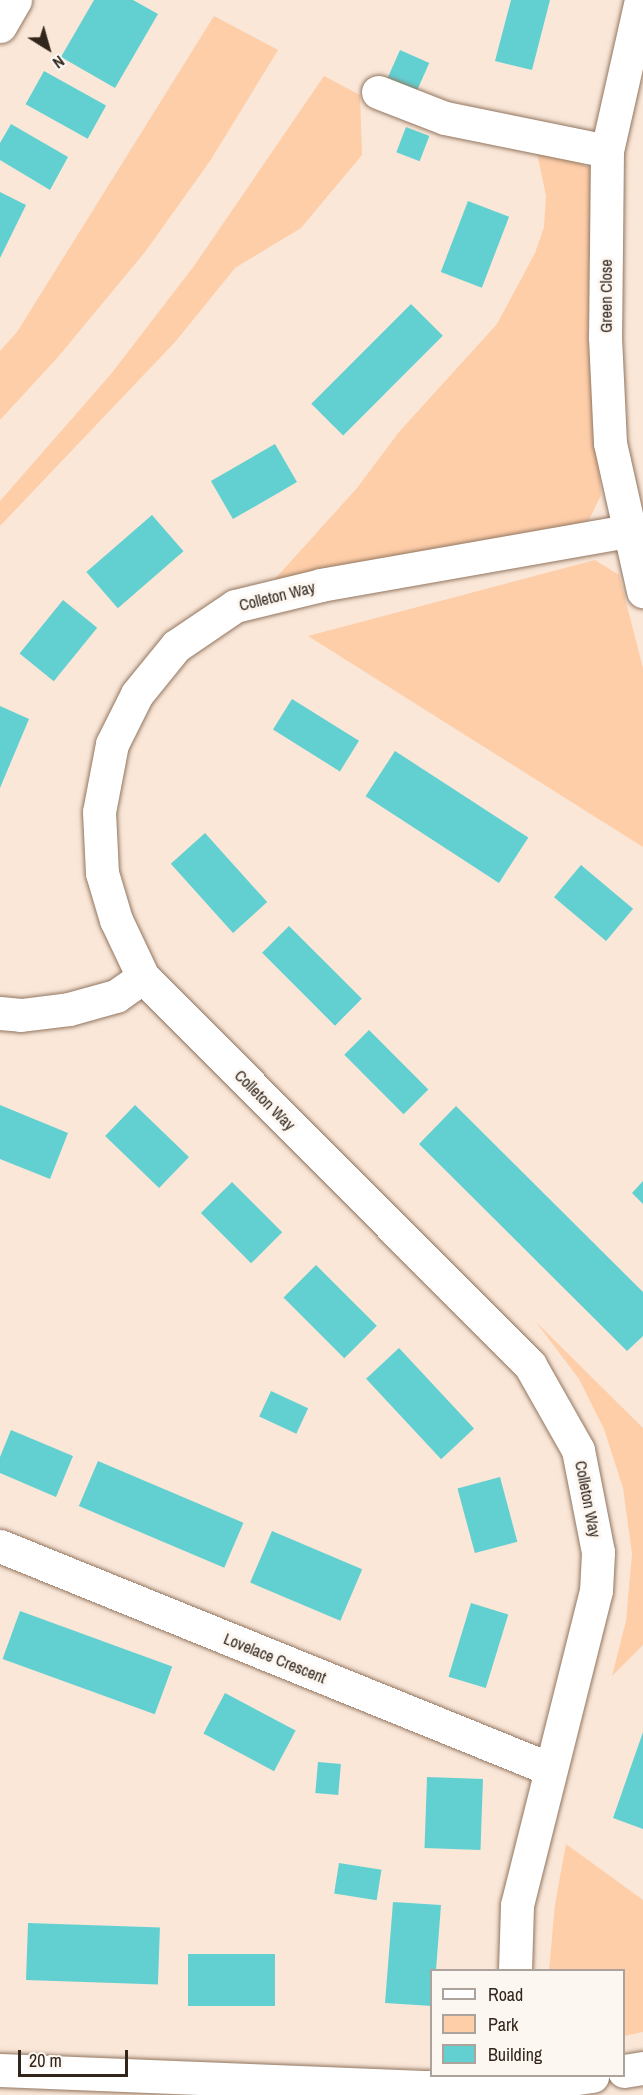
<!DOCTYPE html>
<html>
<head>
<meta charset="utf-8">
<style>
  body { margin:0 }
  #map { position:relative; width:643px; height:2095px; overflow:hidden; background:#fae7d8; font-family:"Archivo Narrow",sans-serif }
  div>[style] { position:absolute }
  .green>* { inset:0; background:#fecea9 }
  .building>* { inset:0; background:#62d0d1; transform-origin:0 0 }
  .roads { filter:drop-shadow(0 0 2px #927660) drop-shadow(0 0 2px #927660) }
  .street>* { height:33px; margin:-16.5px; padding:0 16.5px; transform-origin:16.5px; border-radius:16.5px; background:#fff }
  span { translate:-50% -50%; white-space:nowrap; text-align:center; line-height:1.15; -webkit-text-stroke:6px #fdf7f2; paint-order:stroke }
  .street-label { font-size:16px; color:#31251c }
  .legend { position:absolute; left:430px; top:1969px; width:195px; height:108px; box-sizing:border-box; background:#fdf7f2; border:2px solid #aba39c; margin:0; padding:8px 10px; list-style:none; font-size:18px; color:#31251c }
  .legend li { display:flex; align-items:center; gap:12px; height:30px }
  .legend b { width:30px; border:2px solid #aba39c }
  .north { position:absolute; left:18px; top:18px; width:60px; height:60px; -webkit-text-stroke:4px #fdf7f2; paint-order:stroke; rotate:143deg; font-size:16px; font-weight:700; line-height:24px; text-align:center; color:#31251c }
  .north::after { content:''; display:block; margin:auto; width:21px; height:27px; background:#31251c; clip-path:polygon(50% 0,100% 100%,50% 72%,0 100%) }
  .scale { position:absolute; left:18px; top:2050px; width:110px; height:27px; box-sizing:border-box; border:3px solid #31251c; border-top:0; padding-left:8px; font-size:18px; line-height:21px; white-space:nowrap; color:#31251c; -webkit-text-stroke:4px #fdf7f2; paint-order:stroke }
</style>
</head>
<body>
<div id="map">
  <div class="green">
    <div style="clip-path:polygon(214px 16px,278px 50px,210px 161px,145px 252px,58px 357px,0 420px,0 351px,17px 332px)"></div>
    <div style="clip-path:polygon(324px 76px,360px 95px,362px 155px,301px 228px,235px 268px,176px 341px,0 526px,0 501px,111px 374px,194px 266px)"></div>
    <div style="clip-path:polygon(536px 148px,563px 154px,592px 169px,588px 338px,601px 495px,589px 520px,573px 530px,265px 590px,357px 488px,399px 432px,497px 324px,535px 253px,544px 227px,546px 196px)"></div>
    <div style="clip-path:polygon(595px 560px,619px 575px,643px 668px,643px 847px,308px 636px)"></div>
    <div style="clip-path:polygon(536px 1322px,643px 1428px,643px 1645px,612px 1676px,626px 1621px,632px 1554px,623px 1488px,604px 1429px,579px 1379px)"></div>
    <div style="clip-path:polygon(566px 1844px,643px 1900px,643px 2032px,624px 2036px,624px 1970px,549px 1970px,555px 1904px)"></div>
  </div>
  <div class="building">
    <div style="clip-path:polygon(94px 0,133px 0,158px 14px,115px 88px,61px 57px)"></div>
    <div style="clip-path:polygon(511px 0,550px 0,532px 70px,495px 61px)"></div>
    <div style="left:400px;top:50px;width:32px;height:30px;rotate:24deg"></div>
    <div style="left:44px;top:71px;width:71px;height:38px;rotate:29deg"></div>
    <div style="clip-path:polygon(11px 124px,68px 157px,50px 190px,0 160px,0 143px)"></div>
    <div style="left:406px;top:127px;width:25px;height:27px;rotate:21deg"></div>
    <div style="clip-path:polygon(0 192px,26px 205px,0 258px)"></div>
    <div style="left:468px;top:201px;width:44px;height:76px;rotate:21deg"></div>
    <div style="left:411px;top:304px;width:45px;height:141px;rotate:45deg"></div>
    <div style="left:275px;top:444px;width:44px;height:74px;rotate:60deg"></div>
    <div style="left:152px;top:515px;width:48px;height:87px;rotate:49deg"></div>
    <div style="left:63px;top:600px;width:44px;height:69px;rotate:39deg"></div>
    <div style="left:292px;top:699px;width:79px;height:36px;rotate:32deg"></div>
    <div style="clip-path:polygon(0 706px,29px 719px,0 788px)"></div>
    <div style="left:395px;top:751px;width:159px;height:54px;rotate:33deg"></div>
    <div style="left:205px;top:833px;width:93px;height:46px;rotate:48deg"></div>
    <div style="left:581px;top:865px;width:68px;height:42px;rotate:40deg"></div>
    <div style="left:289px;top:926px;width:103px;height:38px;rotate:45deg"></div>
    <div style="left:369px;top:1030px;width:84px;height:35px;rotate:45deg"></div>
    <div style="clip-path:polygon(0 1105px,68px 1133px,50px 1179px,0 1159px)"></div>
    <div style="left:135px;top:1105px;width:75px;height:43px;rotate:44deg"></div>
    <div style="clip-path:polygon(456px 1106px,643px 1292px,643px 1336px,627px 1351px,419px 1144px)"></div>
    <div style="clip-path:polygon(643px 1181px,643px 1204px,632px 1193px)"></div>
    <div style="left:232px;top:1182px;width:71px;height:44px;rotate:45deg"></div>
    <div style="left:316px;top:1265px;width:86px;height:46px;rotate:45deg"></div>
    <div style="left:399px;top:1348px;width:110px;height:45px;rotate:47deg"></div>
    <div style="left:271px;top:1391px;width:41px;height:28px;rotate:25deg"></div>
    <div style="clip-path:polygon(11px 1430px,73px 1456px,56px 1497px,0 1473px,0 1457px)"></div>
    <div style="left:98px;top:1461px;width:158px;height:49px;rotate:23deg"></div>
    <div style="left:500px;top:1477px;width:67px;height:44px;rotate:75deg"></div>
    <div style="left:272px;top:1531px;width:98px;height:56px;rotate:23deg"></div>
    <div style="left:471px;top:1603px;width:39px;height:77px;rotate:17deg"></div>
    <div style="left:20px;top:1611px;width:162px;height:51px;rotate:20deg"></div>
    <div style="left:225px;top:1693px;width:80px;height:46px;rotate:28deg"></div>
    <div style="clip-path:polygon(643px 1732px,643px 1829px,613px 1818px)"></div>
    <div style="left:318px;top:1762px;width:23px;height:31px;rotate:5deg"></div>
    <div style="left:427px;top:1777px;width:56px;height:71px;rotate:2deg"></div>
    <div style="left:339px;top:1863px;width:43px;height:31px;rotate:9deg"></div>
    <div style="clip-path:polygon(393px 1902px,441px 1905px,436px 1970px,432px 1970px,432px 2006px,385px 2003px)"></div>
    <div style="left:28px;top:1923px;width:132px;height:57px;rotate:2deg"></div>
    <div style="left:188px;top:1954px;width:87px;height:52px"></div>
  </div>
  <div class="roads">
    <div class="street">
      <div style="left:641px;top:0;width:155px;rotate:102.7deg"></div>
      <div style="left:607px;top:151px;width:186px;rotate:90.6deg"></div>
      <div style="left:605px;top:337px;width:106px;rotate:87.3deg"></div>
      <div style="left:610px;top:443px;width:152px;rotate:77.4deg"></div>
      <div style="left:0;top:26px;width:30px;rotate:-60deg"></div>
      <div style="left:378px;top:92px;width:72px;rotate:21.2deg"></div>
      <div style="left:445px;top:118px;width:165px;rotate:11.5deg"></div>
      <div style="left:0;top:1013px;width:21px;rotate:5deg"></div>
      <div style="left:21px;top:1015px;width:48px;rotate:-7.1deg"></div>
      <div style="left:69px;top:1009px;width:49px;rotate:-15.5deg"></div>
      <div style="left:116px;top:996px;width:33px;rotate:-35deg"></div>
      <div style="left:0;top:1546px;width:593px;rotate:22.07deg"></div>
      <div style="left:515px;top:1970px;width:65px;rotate:-88.2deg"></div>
      <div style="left:517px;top:1905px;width:324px;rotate:-75.9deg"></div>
      <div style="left:596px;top:1591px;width:39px;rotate:-87deg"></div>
      <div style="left:598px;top:1552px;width:104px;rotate:-101.1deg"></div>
      <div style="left:578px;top:1450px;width:98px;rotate:-119.5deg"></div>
      <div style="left:530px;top:1365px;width:548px;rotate:-134.93deg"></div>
      <div style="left:143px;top:977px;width:63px;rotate:-115.3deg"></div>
      <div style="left:116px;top:920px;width:49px;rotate:-106.6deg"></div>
      <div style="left:102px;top:873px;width:61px;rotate:-92.8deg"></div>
      <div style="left:99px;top:812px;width:69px;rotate:-79.2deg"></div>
      <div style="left:112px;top:744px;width:56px;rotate:-63.4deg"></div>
      <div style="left:137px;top:694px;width:62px;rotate:-50.9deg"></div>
      <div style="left:176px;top:646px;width:71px;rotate:-34.1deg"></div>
      <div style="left:235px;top:606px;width:89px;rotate:-13.7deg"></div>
      <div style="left:321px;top:585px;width:312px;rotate:-10deg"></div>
      <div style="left:0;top:2070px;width:430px;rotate:2.3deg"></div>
      <div style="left:430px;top:2087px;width:84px"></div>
      <div style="left:514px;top:2087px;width:79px;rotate:-8deg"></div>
      <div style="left:624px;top:2071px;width:19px;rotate:-9deg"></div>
    </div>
  </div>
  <div class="street-label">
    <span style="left:606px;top:296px;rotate:-90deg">Green Close</span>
    <span style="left:277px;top:596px;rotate:-14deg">Colleton Way</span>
    <span style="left:265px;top:1100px;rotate:45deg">Colleton Way</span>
    <span style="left:588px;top:1499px;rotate:79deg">Colleton Way</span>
    <span style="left:275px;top:1658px;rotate:22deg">Lovelace Crescent</span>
  </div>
  <ul class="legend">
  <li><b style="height:8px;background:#fff"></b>Road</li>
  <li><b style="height:16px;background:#fecea9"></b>Park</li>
  <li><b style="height:16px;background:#62d0d1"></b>Building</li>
  </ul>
  <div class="north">N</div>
  <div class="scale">20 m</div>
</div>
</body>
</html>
